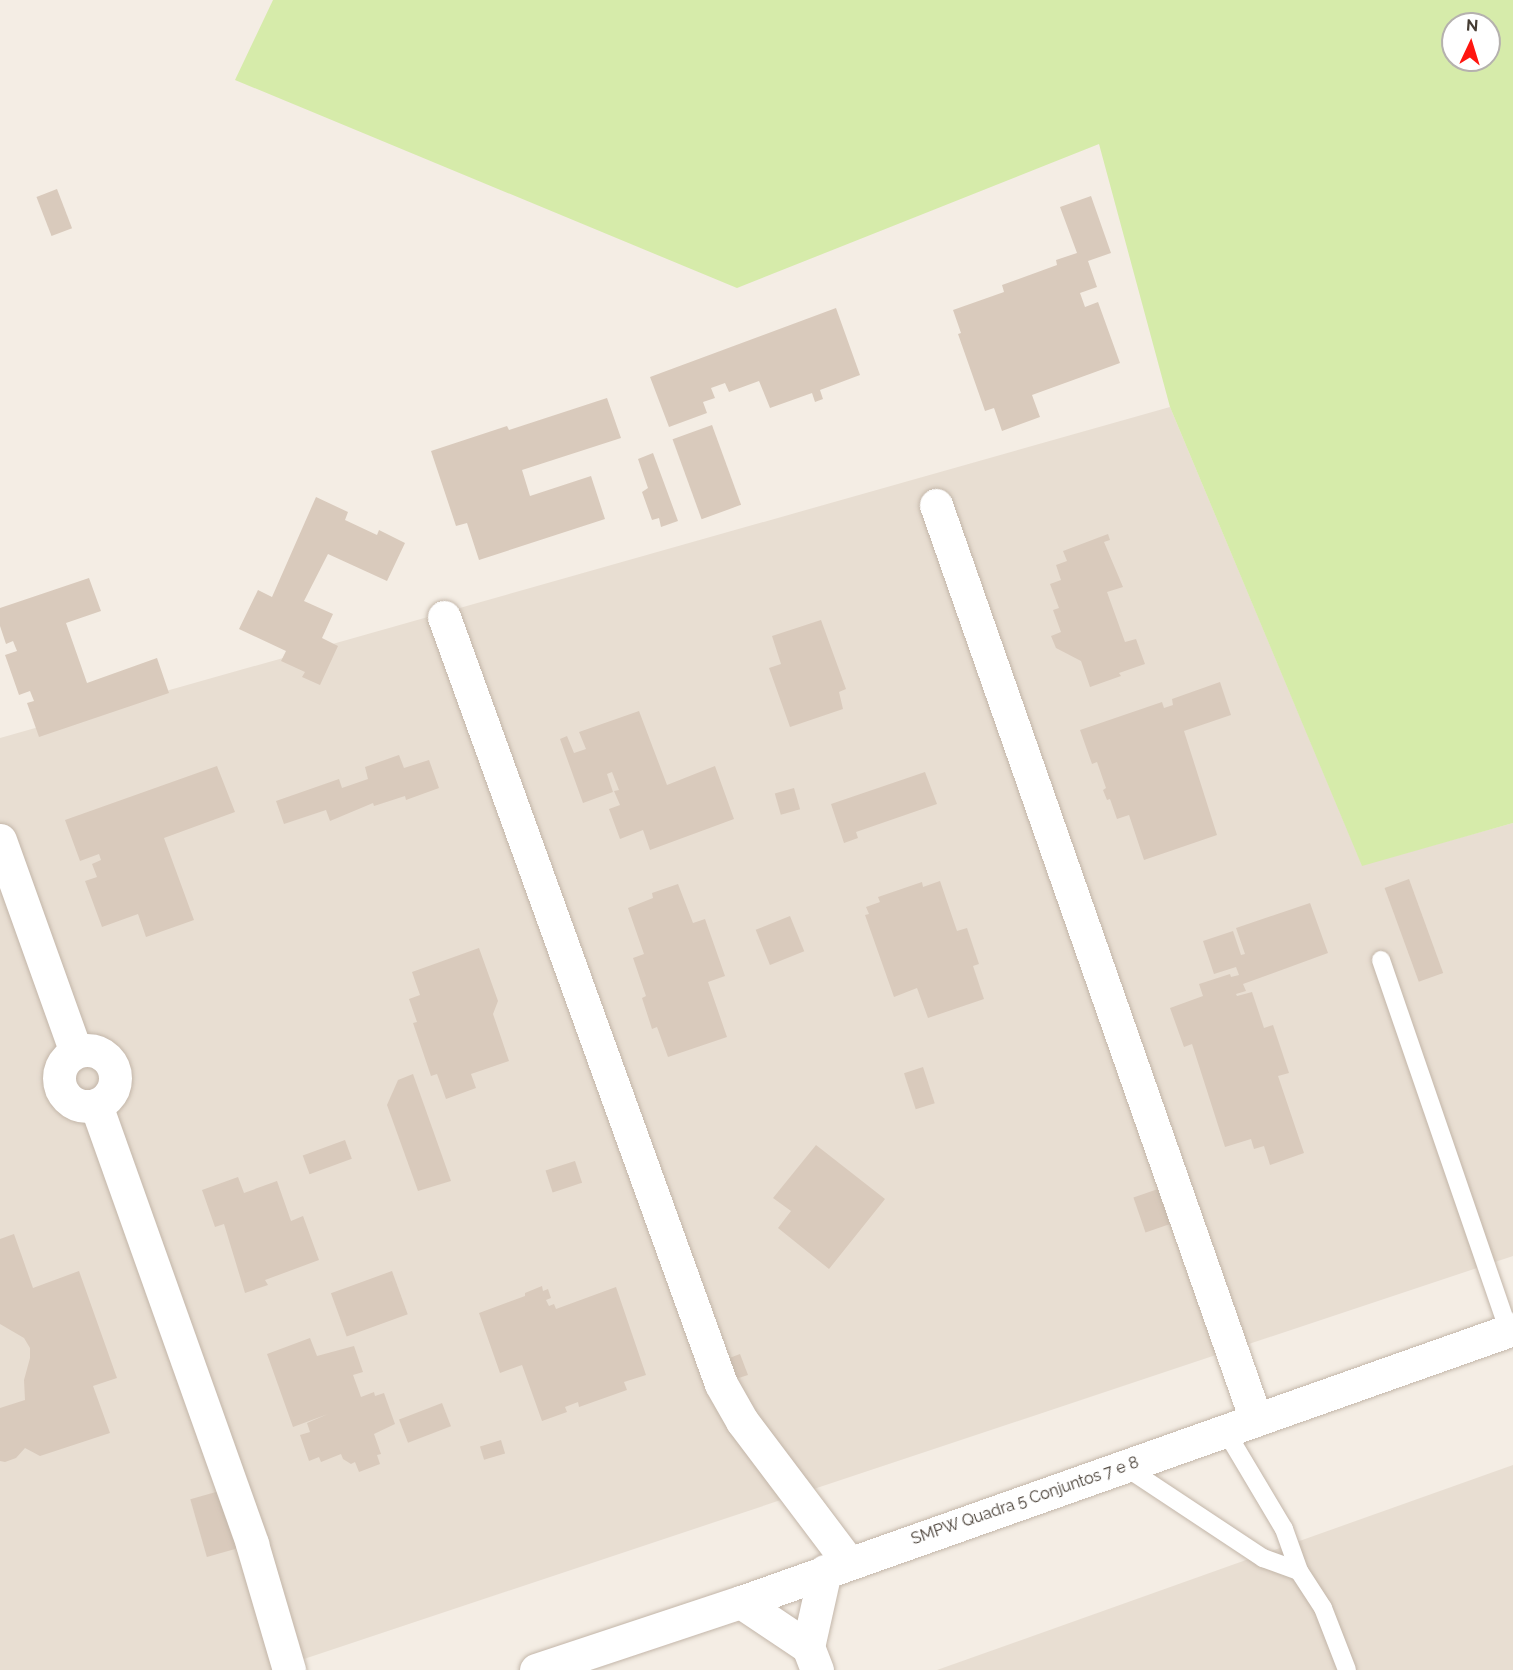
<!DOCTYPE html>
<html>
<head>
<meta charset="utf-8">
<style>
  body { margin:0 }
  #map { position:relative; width:1513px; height:1670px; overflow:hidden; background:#f4ede4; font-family:Raleway,sans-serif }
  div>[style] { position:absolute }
  .residential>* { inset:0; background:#e8ded2 }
  .green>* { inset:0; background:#d6ebaa }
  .building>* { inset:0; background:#d9cabc; transform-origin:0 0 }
  .roads { filter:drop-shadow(0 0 2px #c3b6a9) drop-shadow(0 0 2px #c3b6a9) }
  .service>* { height:18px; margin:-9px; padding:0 9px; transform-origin:9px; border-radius:9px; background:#fff }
  .minor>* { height:33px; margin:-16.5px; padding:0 16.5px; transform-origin:16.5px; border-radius:16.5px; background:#fff }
  .minor>.ring { margin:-16.5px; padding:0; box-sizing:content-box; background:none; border:33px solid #fff; border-radius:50% }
  span { translate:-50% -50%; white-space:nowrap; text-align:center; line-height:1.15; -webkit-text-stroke:4.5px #fff; paint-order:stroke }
  .street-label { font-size:16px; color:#463d34 }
  .north { position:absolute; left:1441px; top:12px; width:60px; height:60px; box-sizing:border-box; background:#fff; border:2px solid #b5b1ae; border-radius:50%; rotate:4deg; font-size:16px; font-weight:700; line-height:24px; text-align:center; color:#463d34 }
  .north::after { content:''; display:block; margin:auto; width:21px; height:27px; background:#ff1610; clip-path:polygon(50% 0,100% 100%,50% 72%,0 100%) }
</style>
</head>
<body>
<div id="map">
  <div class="residential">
    <div style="clip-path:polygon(1170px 407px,1362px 865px,1513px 823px,1513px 1256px,271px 1670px,0 1670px,0 738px)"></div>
    <div style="clip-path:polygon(1513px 1465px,1513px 1670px,937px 1670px)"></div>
  </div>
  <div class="green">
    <div style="clip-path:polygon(evenodd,273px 0,1513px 0,1513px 823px,1362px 866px,1170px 407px,1099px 144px,737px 288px,235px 80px,273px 0,1453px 24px,1489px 24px,1489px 60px,1453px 60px,1453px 24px)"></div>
  </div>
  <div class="building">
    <div style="left:57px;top:189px;width:42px;height:22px;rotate:69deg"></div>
    <div style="clip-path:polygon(1091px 196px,1111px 253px,1088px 261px,1097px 287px,1080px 293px,1085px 307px,1098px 302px,1120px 363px,1032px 395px,1040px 417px,1002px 431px,994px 408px,985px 411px,958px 334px,961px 333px,953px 310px,1004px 292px,1002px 285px,1057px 265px,1056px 260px,1077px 253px,1060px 207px)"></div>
    <div style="clip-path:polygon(836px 308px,860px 375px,820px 390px,823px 399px,815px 402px,812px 393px,770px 408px,759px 381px,729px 392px,725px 383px,711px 388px,715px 398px,703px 402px,707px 413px,669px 427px,650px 377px)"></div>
    <div style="clip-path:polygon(607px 398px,621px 438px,522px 470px,530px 496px,591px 476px,605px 519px,479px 560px,467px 523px,456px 526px,431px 451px,507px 426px,509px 430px)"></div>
    <div style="left:712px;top:425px;width:85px;height:42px;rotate:70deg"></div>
    <div style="clip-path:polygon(653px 453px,678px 521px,661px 527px,659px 518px,652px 520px,642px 492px,648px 488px,638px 459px)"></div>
    <div style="clip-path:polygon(316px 497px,348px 512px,345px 520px,377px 535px,379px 530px,405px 543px,387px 581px,328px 554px,304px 601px,333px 614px,322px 638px,338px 646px,320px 685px,302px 677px,305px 672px,281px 661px,286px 651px,239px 629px,258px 590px,272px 597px)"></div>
    <div style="clip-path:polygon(1108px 534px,1110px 540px,1104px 542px,1123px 587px,1107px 592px,1125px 642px,1136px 639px,1145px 664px,1119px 673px,1121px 676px,1090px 687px,1081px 661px,1056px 648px,1051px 636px,1061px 632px,1053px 610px,1059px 608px,1050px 584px,1061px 580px,1056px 565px,1067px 561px,1063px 551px)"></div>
    <div style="clip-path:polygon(89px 578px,101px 611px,66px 623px,87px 683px,157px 658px,169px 693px,39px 737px,27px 703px,34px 701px,30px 691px,19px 695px,5px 655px,17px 651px,13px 641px,6px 644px,0 626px,0 608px)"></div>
    <div style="clip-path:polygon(821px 620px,846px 689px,839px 692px,843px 709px,790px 727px,769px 668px,781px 664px,772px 636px)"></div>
    <div style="clip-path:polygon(1220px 682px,1231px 715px,1184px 731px,1217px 835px,1144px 860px,1129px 815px,1117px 819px,1110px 799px,1107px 800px,1103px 790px,1106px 788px,1097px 762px,1092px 764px,1080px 730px,1162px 702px,1164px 708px,1173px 705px,1172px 699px)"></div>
    <div style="clip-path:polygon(639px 711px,667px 785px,715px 766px,734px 819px,650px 850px,643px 830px,620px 839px,609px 809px,620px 805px,614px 791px,619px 790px,612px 772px,607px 774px,613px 792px,583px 803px,560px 739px,567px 736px,574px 753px,586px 749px,579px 732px)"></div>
    <div style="clip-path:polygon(399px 755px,404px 768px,429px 760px,439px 788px,406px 800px,405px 796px,374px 806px,373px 803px,330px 821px,326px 810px,284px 824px,276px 801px,339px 779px,342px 788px,368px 779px,365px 767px)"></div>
    <div style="clip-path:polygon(217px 766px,235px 812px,164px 838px,194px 920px,146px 937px,138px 914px,102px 927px,85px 881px,97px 877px,92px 864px,101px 860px,99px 854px,80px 861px,65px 820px)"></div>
    <div style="clip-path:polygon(925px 772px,937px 804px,856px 832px,858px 838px,844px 843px,831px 804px)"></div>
    <div style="left:794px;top:788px;width:22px;height:20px;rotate:74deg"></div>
    <div style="left:1409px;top:879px;width:100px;height:26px;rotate:70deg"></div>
    <div style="clip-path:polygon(940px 881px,957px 931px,967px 928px,979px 964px,973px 966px,984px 999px,928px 1018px,917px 988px,894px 997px,865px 915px,869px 914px,866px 907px,880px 902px,878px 897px,922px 882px,923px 887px)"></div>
    <div style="clip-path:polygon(678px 884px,693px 923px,705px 919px,725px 976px,708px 982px,727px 1037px,668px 1057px,657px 1027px,652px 1029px,642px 998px,646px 996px,633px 958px,644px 954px,628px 908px,653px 898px,652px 893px)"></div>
    <div style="clip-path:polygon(1310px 903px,1328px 953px,1243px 984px,1246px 991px,1236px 994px,1237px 996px,1252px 992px,1264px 1028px,1273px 1025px,1289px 1073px,1278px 1076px,1304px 1153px,1270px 1165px,1264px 1146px,1254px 1149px,1251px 1139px,1225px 1147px,1192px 1044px,1184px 1047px,1170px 1008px,1203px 996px,1199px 984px,1230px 974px,1231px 977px,1239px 975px,1236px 967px,1214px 974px,1203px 941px,1233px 931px,1241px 955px,1245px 954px,1236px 928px)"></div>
    <div style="left:790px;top:916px;width:38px;height:37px;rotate:68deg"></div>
    <div style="clip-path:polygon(479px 948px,498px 1001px,493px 1014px,509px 1061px,471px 1074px,476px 1088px,446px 1099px,437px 1074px,431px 1076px,413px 1023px,417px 1022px,409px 999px,420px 995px,412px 972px)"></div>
    <div style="left:923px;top:1067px;width:38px;height:20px;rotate:72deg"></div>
    <div style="clip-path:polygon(413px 1074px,451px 1181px,418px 1191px,387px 1105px,398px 1080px)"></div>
    <div style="left:345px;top:1140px;width:20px;height:45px;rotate:70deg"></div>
    <div style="clip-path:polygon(816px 1145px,885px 1199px,829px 1269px,778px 1228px,791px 1211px,773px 1198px)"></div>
    <div style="left:575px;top:1161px;width:23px;height:31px;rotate:72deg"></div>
    <div style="clip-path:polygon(238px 1177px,244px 1193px,277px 1181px,291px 1221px,303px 1216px,319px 1260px,265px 1280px,268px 1285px,245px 1293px,224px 1224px,215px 1227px,202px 1190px)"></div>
    <div style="left:1158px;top:1189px;width:37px;height:26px;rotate:71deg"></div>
    <div style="clip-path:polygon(14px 1234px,33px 1288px,79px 1271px,117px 1378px,93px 1386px,110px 1433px,40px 1456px,25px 1448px,16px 1458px,5px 1462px,0 1461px,0 1408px,25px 1400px,24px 1380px,30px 1358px,30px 1348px,24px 1338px,0 1324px,0 1239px)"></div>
    <div style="left:392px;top:1271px;width:46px;height:65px;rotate:70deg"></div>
    <div style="clip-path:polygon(542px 1286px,543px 1291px,548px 1289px,551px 1298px,546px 1300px,549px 1306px,554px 1304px,556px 1309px,616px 1287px,646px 1375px,624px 1382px,627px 1390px,579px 1407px,578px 1402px,565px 1407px,567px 1412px,542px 1421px,522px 1365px,500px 1373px,479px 1313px,525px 1296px,525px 1293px)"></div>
    <div style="clip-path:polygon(310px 1338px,317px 1356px,354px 1346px,363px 1372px,353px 1375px,361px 1397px,374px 1392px,375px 1396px,384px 1393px,395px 1424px,374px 1434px,381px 1454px,377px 1455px,380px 1464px,359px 1472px,355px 1462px,351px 1464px,343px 1459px,341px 1454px,321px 1462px,319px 1457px,309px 1461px,300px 1435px,310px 1432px,307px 1423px,328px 1414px,293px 1427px,267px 1354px)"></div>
    <div style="clip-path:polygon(740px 1354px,748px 1375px,723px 1383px,724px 1360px)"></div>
    <div style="left:442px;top:1403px;width:25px;height:46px;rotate:69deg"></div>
    <div style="left:501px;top:1440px;width:14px;height:22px;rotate:73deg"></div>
    <div style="left:223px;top:1490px;width:60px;height:34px;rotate:74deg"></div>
  </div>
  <div class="roads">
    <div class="service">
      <div style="left:1381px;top:960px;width:392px;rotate:71deg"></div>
      <div style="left:1225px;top:1430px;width:115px;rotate:59.2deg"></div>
      <div style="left:1284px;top:1529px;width:45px;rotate:70.3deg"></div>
      <div style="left:1299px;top:1571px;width:44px;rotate:57deg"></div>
      <div style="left:1323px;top:1608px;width:66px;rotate:68.8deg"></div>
      <div style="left:1124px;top:1466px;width:167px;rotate:33.5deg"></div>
      <div style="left:1263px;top:1558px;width:38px;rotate:20deg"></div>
    </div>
    <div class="minor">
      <div style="left:936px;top:505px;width:969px;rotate:70.72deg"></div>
      <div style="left:444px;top:617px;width:815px;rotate:70.14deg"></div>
      <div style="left:721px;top:1384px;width:43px;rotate:60.4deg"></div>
      <div style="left:742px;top:1421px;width:178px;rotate:53deg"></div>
      <div style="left:0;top:840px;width:225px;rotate:70.3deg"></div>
      <div class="ring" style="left:59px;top:1050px;width:23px;height:23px"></div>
      <div style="left:96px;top:1105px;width:466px;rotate:70.4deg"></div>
      <div style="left:252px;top:1544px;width:131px;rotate:73.6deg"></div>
      <div style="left:741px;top:1602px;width:81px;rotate:33.9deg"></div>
      <div style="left:536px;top:1670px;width:216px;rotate:-18.4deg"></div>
      <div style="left:741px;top:1602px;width:819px;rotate:-19.47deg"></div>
      <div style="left:817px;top:1670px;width:25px;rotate:-111deg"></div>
      <div style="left:808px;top:1647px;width:78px;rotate:-77.4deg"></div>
    </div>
  </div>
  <div class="street-label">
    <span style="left:1025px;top:1501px;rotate:-19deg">SMPW Quadra 5 Conjuntos 7 e 8</span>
  </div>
  <div class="north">N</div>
</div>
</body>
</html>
